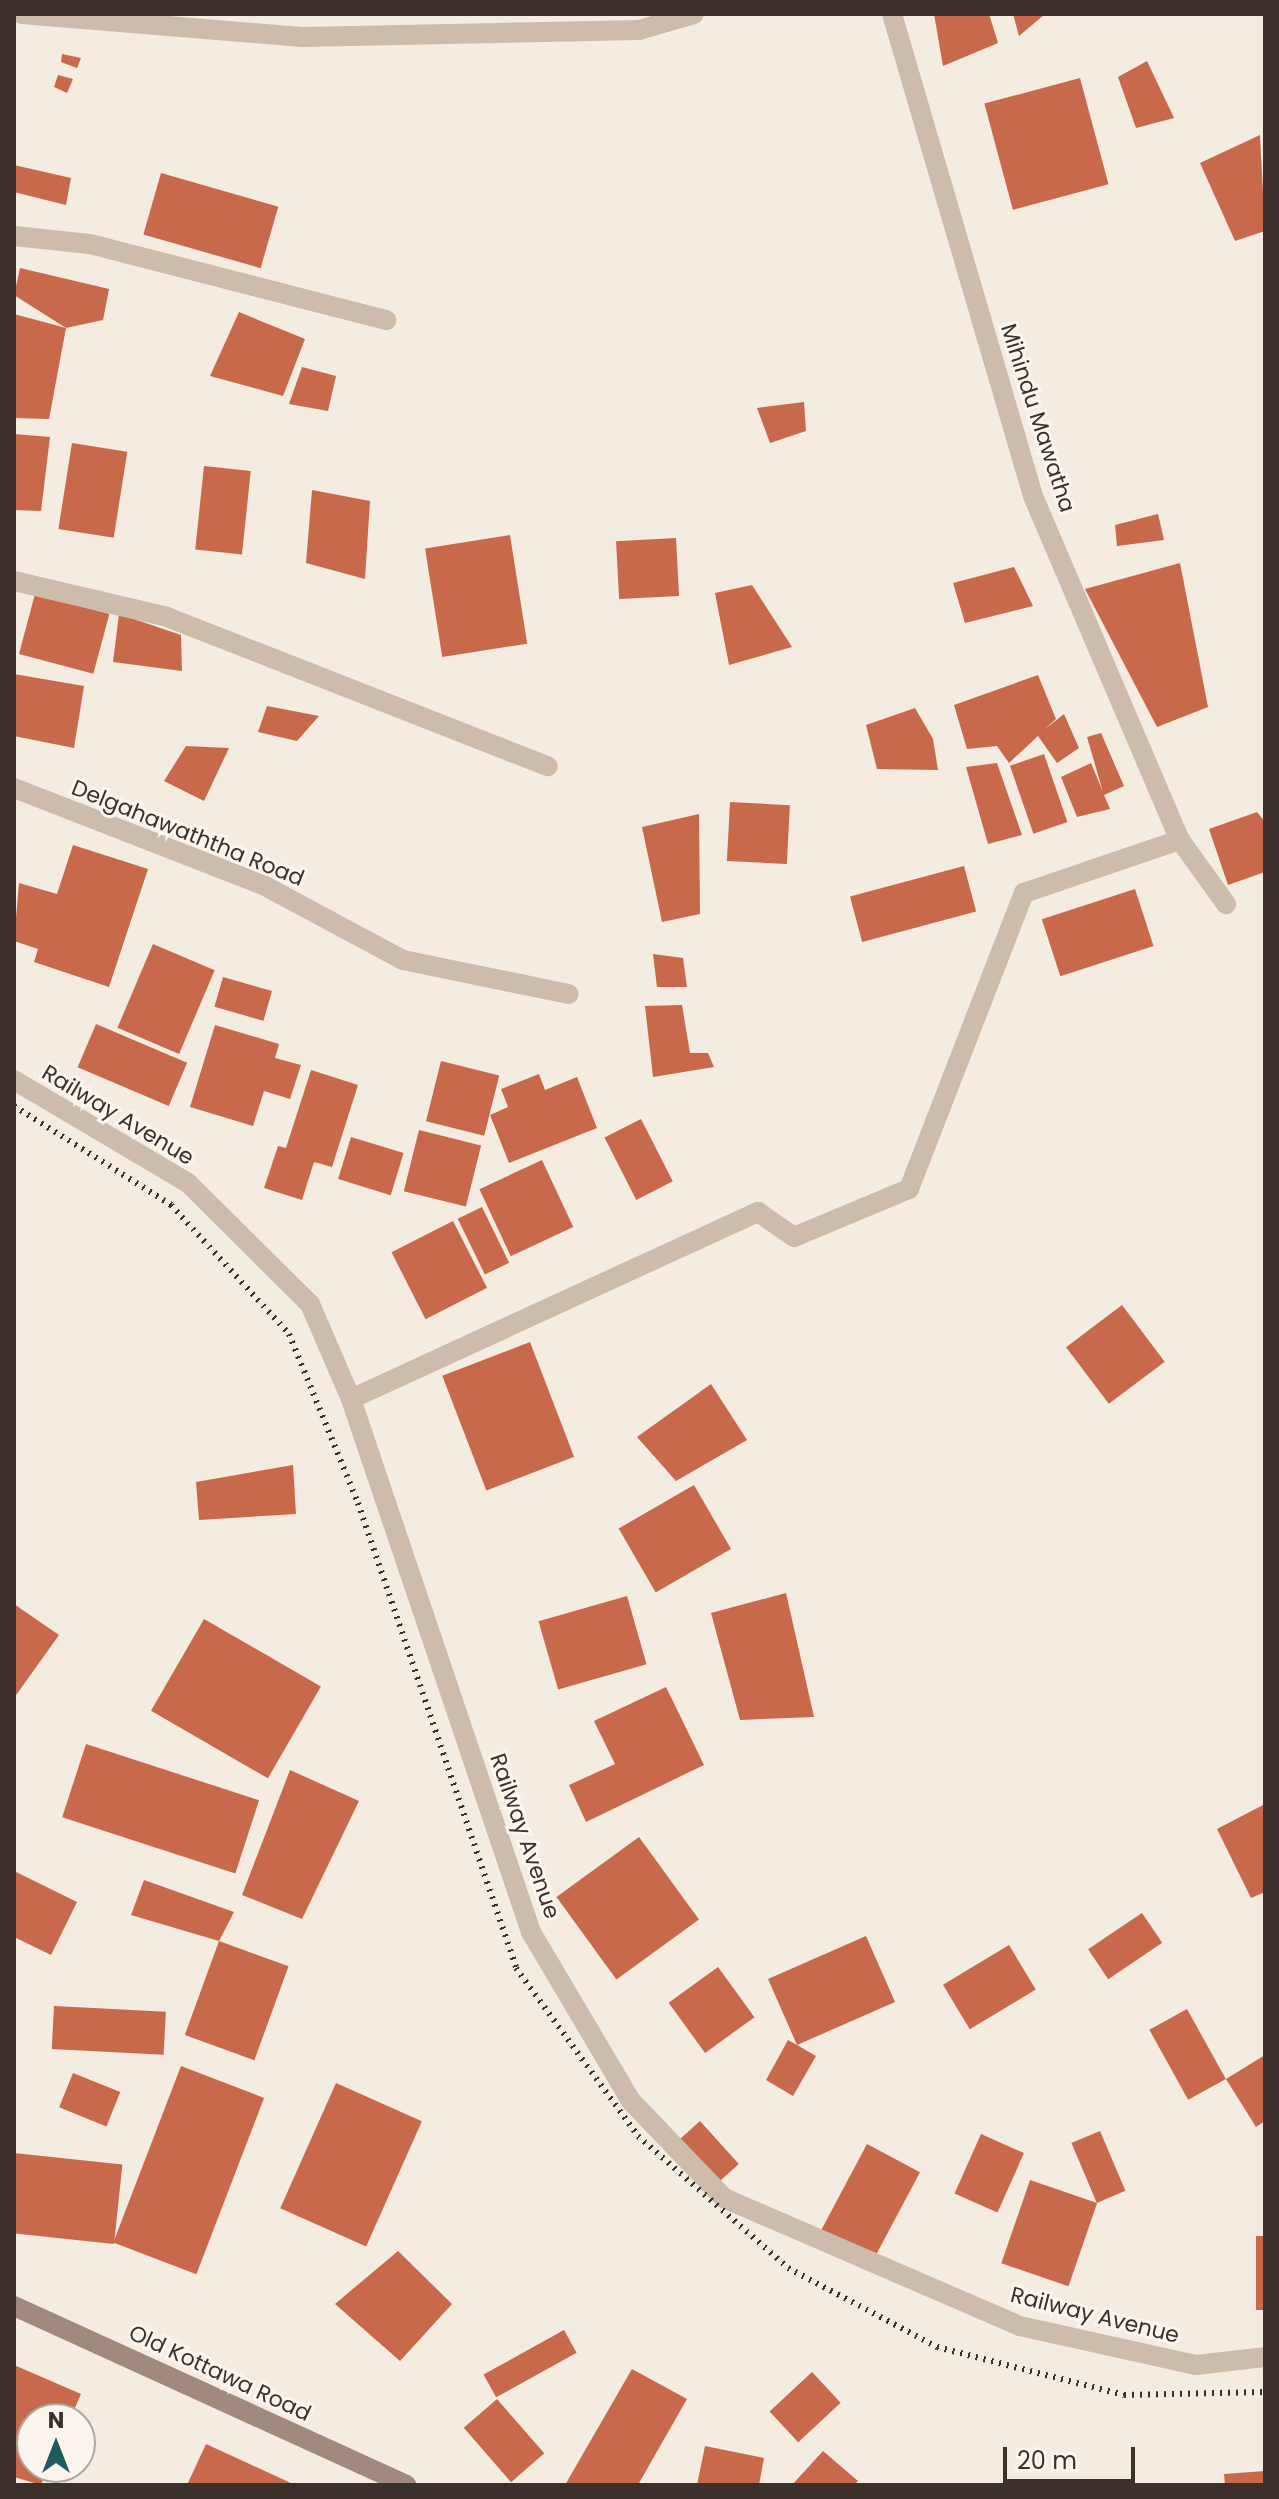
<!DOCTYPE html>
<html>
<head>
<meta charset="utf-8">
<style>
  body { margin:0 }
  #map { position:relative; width:1279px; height:2499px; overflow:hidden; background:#f4ebe1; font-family:Poppins,sans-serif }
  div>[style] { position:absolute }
  .building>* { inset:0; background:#c8694b; transform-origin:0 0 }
  .street>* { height:20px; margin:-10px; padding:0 10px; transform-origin:10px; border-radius:10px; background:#cdbbac }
  .secondary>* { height:20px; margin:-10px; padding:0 10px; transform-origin:10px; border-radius:10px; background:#a18a7d }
  .rail>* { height:6px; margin-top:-3px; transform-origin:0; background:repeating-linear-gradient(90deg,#3b302b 0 2px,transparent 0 8px) }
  span { translate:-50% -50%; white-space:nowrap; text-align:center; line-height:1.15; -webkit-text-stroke:6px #fbf5ee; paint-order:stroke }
  .street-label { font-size:22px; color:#3b302b }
  .frame { position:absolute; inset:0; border:16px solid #3b302b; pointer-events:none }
  .north { position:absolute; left:16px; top:2403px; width:80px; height:80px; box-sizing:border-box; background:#fbf5ee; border:2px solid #aea6a0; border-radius:50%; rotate:0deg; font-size:22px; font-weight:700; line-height:32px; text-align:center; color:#3b302b }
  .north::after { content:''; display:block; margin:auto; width:28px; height:36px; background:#1f5a5e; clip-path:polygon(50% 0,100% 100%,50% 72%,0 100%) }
  .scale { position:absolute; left:1003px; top:2447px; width:132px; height:36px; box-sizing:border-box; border:4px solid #3b302b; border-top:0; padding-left:10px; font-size:24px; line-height:28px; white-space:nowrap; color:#3b302b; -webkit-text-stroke:6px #fbf5ee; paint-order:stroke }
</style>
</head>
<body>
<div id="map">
  <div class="building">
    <div style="clip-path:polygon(934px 14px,989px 14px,998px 43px,943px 66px)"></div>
    <div style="clip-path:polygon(1013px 14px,1045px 14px,1019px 36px)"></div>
    <div style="clip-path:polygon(62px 54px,81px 58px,77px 68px,61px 62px)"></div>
    <div style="clip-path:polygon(1147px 61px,1174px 118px,1136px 128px,1118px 77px)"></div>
    <div style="clip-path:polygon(58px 75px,73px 79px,67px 93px,54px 87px)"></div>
    <div style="left:1080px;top:78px;width:110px;height:99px;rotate:75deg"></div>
    <div style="clip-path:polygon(1260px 135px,1265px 231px,1235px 241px,1200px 163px)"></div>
    <div style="clip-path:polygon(14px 165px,71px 178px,66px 205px,14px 192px)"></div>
    <div style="left:161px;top:173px;width:122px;height:64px;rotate:16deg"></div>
    <div style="clip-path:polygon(20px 268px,109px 289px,103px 320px,66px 328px,14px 295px)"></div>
    <div style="clip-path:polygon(239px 312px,305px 339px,283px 396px,210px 376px)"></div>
    <div style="clip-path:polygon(14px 314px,66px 328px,49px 419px,14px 418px)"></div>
    <div style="clip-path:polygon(302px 367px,336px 376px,328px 411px,289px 404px)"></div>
    <div style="clip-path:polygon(804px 402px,806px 431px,770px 443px,757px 408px)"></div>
    <div style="clip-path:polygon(14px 434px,50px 437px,41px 511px,14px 510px)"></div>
    <div style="left:72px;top:443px;width:56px;height:87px;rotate:9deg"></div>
    <div style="left:204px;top:466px;width:47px;height:84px;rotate:6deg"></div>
    <div style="clip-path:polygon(312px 490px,370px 501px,365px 579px,306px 563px)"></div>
    <div style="clip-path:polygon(1158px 514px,1164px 540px,1117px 546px,1115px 525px)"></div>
    <div style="left:510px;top:535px;width:110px;height:86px;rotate:81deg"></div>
    <div style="left:676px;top:538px;width:58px;height:60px;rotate:87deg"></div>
    <div style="clip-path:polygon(1180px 563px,1208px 707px,1157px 727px,1085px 589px)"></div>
    <div style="clip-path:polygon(1014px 567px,1033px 606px,965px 623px,953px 583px)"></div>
    <div style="clip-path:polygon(752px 585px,792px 647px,729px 665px,715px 593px)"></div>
    <div style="left:35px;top:594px;width:77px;height:62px;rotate:15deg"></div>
    <div style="clip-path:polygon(119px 614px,181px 635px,182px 671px,113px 662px)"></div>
    <div style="clip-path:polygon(14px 674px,84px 686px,74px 748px,14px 736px)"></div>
    <div style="clip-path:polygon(1038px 675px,1056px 719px,1044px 730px,1064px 714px,1079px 748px,1057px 763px,1038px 736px,1009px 763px,997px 746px,967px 749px,954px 705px)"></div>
    <div style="clip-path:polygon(267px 706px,319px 716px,297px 741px,258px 732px)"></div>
    <div style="clip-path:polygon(915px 708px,933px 739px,938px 770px,877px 769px,866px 725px)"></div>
    <div style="clip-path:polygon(1101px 733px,1124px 786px,1104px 795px,1110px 809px,1077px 817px,1061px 777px,1091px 763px,1103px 792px,1087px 737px)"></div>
    <div style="clip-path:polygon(186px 746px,229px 748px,204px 801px,164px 781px)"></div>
    <div style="left:1044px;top:754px;width:72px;height:36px;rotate:71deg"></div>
    <div style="clip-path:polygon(997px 763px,1022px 835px,988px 844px,966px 767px)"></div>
    <div style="left:730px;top:802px;width:60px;height:59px;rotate:3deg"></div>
    <div style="clip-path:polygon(1257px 812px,1265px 822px,1265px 872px,1228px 885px,1209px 829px)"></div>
    <div style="clip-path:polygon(699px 814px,700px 914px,662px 922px,642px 827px)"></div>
    <div style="clip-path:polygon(73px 845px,148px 869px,109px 987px,34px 962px,38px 949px,14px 941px,19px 883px,57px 894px)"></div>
    <div style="left:964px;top:866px;width:47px;height:118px;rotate:75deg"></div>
    <div style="left:1135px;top:889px;width:60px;height:98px;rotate:72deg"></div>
    <div style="left:153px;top:944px;width:67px;height:91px;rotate:23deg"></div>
    <div style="clip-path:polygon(653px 954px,683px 958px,687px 987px,657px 987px)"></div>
    <div style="left:223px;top:977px;width:51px;height:31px;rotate:16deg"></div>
    <div style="clip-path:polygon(682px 1005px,690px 1053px,708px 1053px,714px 1067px,653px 1077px,645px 1006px)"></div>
    <div style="left:96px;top:1024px;width:99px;height:47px;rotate:23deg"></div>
    <div style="clip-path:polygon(215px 1025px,279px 1044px,275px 1058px,301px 1065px,290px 1099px,264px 1091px,253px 1126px,190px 1107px)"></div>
    <div style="left:441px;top:1061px;width:60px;height:62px;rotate:14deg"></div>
    <div style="clip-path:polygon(311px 1070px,358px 1085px,332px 1167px,314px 1162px,302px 1200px,264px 1188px,278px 1146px,286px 1148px)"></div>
    <div style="clip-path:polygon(539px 1074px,545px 1090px,577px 1077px,597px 1128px,509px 1163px,490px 1115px,508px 1107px,501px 1089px)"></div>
    <div style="left:641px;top:1119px;width:70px;height:41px;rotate:63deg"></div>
    <div style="left:419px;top:1130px;width:64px;height:63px;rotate:14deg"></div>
    <div style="left:351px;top:1137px;width:55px;height:44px;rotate:17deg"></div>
    <div style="left:542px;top:1160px;width:74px;height:69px;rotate:65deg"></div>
    <div style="left:482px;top:1207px;width:62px;height:27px;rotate:64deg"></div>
    <div style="left:453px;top:1221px;width:75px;height:69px;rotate:63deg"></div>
    <div style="left:1122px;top:1305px;width:71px;height:70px;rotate:53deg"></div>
    <div style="left:530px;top:1342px;width:123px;height:94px;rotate:69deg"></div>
    <div style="clip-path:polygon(711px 1384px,747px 1440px,676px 1481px,637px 1437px)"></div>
    <div style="clip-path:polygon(293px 1465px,296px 1514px,199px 1520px,196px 1482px)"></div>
    <div style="left:694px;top:1485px;width:74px;height:87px;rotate:60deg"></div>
    <div style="clip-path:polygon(786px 1593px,814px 1717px,740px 1720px,711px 1613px)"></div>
    <div style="left:627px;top:1596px;width:71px;height:92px;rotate:74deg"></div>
    <div style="clip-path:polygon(14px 1604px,59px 1635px,14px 1698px)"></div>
    <div style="left:204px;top:1619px;width:135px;height:106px;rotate:30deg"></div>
    <div style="clip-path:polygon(666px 1687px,704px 1765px,586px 1822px,569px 1785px,615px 1764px,594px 1721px)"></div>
    <div style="left:86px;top:1744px;width:182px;height:77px;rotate:18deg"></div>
    <div style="clip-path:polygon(290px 1770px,359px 1801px,302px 1919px,242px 1895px)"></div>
    <div style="clip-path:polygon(1265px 1804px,1265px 1892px,1251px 1898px,1217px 1829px)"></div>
    <div style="left:639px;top:1837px;width:102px;height:102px;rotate:54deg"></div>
    <div style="clip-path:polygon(14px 1871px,77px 1902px,51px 1955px,14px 1937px)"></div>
    <div style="clip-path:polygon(144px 1880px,234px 1912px,219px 1941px,131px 1915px)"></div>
    <div style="left:1142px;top:1913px;width:36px;height:65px;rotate:56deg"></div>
    <div style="clip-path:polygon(866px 1936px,895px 2002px,797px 2045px,816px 2056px,793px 2096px,766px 2080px,788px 2040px,797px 2045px,768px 1979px)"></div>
    <div style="left:219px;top:1941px;width:74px;height:100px;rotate:20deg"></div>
    <div style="left:1009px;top:1945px;width:52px;height:77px;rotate:59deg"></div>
    <div style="left:718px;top:1967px;width:62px;height:61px;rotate:54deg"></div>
    <div style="left:54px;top:2006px;width:112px;height:43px;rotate:3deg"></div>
    <div style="left:1187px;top:2009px;width:80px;height:43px;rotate:61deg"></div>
    <div style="clip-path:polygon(1265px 2055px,1265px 2121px,1256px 2127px,1226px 2079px)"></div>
    <div style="left:181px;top:2066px;width:89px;height:189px;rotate:21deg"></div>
    <div style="left:73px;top:2073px;width:51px;height:37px;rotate:22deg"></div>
    <div style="left:336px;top:2083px;width:94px;height:137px;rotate:24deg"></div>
    <div style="left:700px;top:2121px;width:58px;height:31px;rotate:48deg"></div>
    <div style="left:1100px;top:2131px;width:65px;height:31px;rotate:67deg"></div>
    <div style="left:981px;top:2134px;width:47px;height:65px;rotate:24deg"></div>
    <div style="left:867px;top:2144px;width:60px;height:98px;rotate:28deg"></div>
    <div style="left:14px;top:2153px;width:109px;height:80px;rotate:6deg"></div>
    <div style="left:1030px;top:2180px;width:71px;height:88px;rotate:19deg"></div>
    <div style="left:1256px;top:2236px;width:9px;height:74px"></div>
    <div style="clip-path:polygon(398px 2251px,452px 2304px,400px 2361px,335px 2304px)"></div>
    <div style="left:564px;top:2330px;width:26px;height:92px;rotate:61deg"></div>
    <div style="clip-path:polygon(14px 2365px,81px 2394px,70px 2419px,32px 2419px,32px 2467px,49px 2467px,41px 2485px,14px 2477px)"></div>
    <div style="clip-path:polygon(632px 2369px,687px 2399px,651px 2462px,638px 2485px,565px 2485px)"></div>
    <div style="left:812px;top:2372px;width:42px;height:58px;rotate:47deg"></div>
    <div style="left:497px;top:2399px;width:72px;height:44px;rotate:49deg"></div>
    <div style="clip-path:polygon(206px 2444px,295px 2485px,187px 2485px)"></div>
    <div style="clip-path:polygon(705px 2446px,764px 2458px,759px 2485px,697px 2485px)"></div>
    <div style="clip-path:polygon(823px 2451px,858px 2481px,854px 2485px,792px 2485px)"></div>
    <div style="clip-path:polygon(1265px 2471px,1265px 2485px,1225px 2485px,1224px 2474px)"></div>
  </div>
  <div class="street">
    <div style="left:22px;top:14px;width:281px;rotate:4.7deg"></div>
    <div style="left:302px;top:37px;width:337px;rotate:-1.2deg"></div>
    <div style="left:639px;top:30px;width:57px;rotate:-16.2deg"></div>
    <div style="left:892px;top:14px;width:502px;rotate:73.69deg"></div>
    <div style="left:1033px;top:496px;width:374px;rotate:66.9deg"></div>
    <div style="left:1180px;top:840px;width:79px;rotate:54.3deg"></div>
    <div style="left:14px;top:236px;width:76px;rotate:6deg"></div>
    <div style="left:90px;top:244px;width:306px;rotate:14.4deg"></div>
    <div style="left:14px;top:581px;width:157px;rotate:13.2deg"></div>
    <div style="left:167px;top:617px;width:409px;rotate:21.4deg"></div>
    <div style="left:14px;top:788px;width:269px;rotate:21.3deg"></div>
    <div style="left:265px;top:886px;width:157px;rotate:28.2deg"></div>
    <div style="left:403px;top:960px;width:169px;rotate:11.6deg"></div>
    <div style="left:14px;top:1080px;width:202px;rotate:30.6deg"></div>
    <div style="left:188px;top:1183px;width:172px;rotate:44.8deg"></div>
    <div style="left:310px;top:1304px;width:103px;rotate:66.7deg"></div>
    <div style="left:351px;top:1399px;width:563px;rotate:71.34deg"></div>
    <div style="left:531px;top:1932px;width:196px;rotate:59.4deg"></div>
    <div style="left:631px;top:2101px;width:134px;rotate:46.2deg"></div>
    <div style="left:724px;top:2198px;width:322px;rotate:23.4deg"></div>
    <div style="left:1020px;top:2326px;width:180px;rotate:12.5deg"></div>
    <div style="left:1196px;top:2365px;width:69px;rotate:-6.6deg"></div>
    <div style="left:351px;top:1399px;width:448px;rotate:-24.7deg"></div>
    <div style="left:758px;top:1212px;width:44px;rotate:34.8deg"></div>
    <div style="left:794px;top:1237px;width:125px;rotate:-22.7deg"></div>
    <div style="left:909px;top:1189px;width:318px;rotate:-68.8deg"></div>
    <div style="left:1024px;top:893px;width:165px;rotate:-18.8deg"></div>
  </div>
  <div class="secondary">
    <div style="left:14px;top:2306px;width:431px;rotate:24.5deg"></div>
  </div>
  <div class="rail">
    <div style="left:14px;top:1106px;width:186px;rotate:32.2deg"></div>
    <div style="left:171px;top:1205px;width:175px;rotate:47.5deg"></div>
    <div style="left:289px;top:1334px;width:183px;rotate:67.8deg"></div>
    <div style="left:358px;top:1503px;width:491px;rotate:71.2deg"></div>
    <div style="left:516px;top:1968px;width:208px;rotate:54deg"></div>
    <div style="left:638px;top:2136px;width:200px;rotate:41.3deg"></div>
    <div style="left:788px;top:2268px;width:169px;rotate:27.9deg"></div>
    <div style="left:937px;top:2347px;width:193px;rotate:14.4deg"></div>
    <div style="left:1124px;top:2395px;width:141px;rotate:-1.2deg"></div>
  </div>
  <div class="street-label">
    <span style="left:1038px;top:418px;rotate:72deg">Mihindu Mawatha</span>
    <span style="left:188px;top:833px;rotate:22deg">Delgahawaththa Road</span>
    <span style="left:118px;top:1115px;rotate:31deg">Railway Avenue</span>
    <span style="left:525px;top:1836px;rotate:71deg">Railway Avenue</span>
    <span style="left:1095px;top:2315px;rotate:14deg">Railway Avenue</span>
    <span style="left:220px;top:2373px;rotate:25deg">Old Kottawa Road</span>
  </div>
  <div class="frame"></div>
  <div class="north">N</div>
  <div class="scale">20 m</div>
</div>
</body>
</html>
